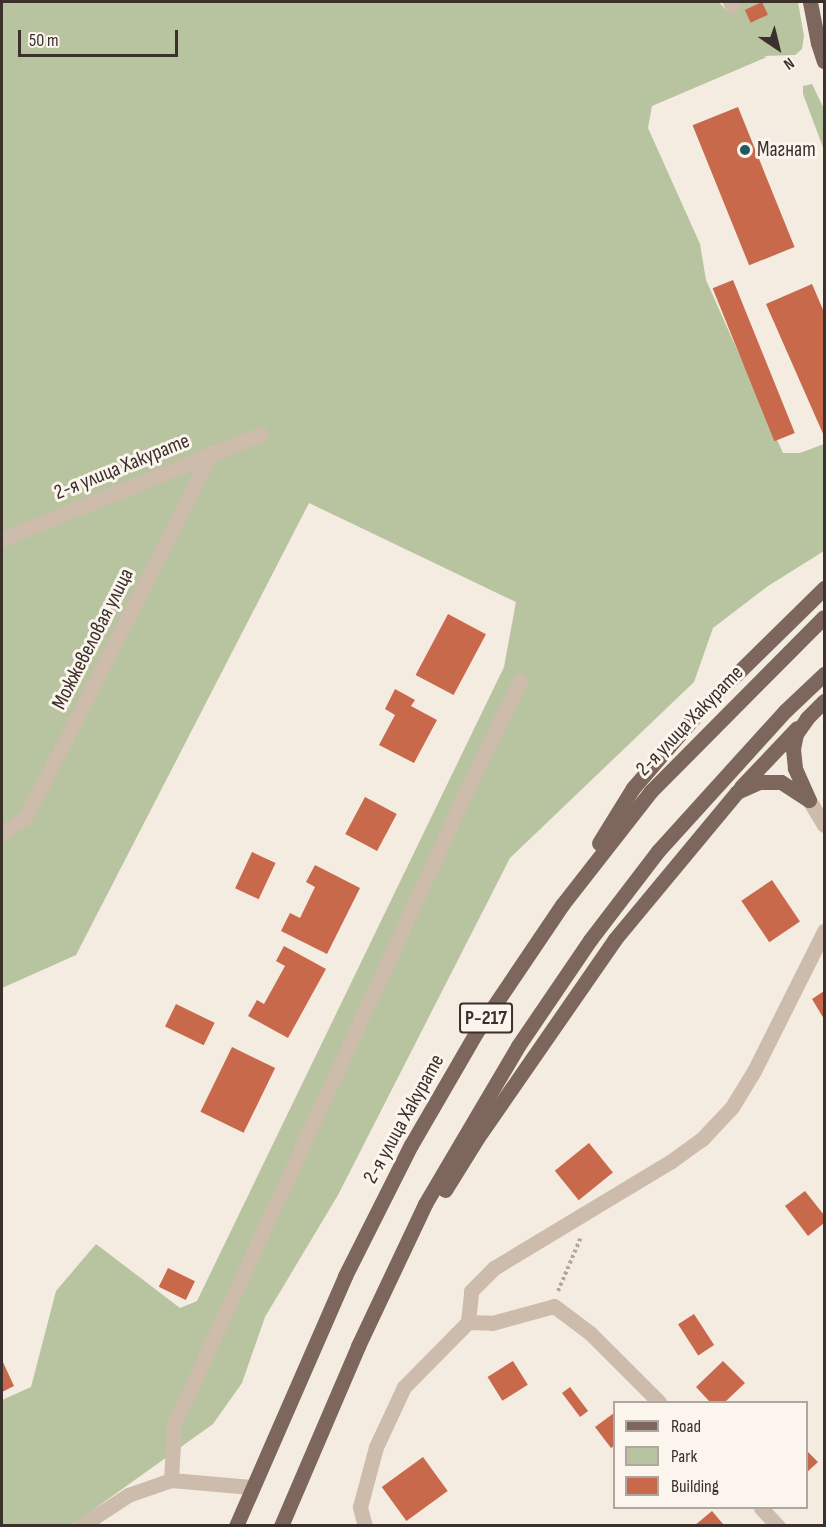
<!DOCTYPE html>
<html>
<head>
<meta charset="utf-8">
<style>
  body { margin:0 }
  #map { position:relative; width:826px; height:1527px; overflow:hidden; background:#f4ebe1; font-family:"Sofia Sans Condensed",sans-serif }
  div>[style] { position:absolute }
  .green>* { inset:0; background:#b8c4a0 }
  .building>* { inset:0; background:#c8694b; transform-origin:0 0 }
  .path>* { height:4px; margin-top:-2px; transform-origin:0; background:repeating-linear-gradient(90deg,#b9a596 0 3px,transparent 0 6px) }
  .minor>* { height:15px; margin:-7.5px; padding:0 7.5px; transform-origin:7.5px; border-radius:7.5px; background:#cdbbac }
  .major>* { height:15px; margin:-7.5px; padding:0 7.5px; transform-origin:7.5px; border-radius:7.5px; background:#7d675c }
  .dots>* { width:16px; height:16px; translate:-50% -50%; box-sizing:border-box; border:3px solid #fbf5ee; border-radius:50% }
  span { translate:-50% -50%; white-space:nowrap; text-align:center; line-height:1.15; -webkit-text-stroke:6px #fbf5ee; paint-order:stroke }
  .shield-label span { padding:2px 4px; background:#fbf5ee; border:2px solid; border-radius:4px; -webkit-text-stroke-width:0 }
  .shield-label { font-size:20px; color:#3b302b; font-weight:700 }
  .poi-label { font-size:21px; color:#3b302b }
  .left { translate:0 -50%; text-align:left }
  .street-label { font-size:21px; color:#3b302b }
  .frame { position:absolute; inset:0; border:3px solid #3b302b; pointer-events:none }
  .legend { position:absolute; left:613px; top:1401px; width:195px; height:108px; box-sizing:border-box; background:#fbf5ee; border:2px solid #aea6a0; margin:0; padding:8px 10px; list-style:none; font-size:18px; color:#3b302b }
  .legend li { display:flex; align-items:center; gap:12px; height:30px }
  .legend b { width:30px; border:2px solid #aea6a0 }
  .north { position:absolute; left:748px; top:18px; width:60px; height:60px; -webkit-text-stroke:4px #fbf5ee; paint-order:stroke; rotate:145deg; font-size:16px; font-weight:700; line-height:24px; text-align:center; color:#3b302b }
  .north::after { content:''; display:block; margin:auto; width:21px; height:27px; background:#3b302b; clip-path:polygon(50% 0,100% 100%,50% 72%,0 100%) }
  .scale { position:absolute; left:18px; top:30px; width:160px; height:27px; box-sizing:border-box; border:3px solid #3b302b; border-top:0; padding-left:8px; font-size:18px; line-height:21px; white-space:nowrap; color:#3b302b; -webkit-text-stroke:4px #fbf5ee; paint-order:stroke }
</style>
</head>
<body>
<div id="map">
  <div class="green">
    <div style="clip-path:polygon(2px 2px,719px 2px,726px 10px,726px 2px,798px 2px,804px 36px,802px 49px,795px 55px,763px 56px,767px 57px,652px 106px,648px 128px,700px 244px,706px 280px,783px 453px,800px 453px,824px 444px,824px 551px,768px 586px,713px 628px,694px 682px,510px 858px,338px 1195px,265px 1317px,242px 1383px,213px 1424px,72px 1525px,2px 1525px,2px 1400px,31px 1387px,56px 1291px,96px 1244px,180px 1308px,197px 1301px,504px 667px,516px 602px,309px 503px,76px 955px,2px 988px)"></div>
    <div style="clip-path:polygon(812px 84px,824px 109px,824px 150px,803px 94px,803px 86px)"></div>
  </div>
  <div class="building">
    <div style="left:762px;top:2px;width:14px;height:19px;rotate:65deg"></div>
    <div style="left:738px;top:107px;width:151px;height:49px;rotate:68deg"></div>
    <div style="left:733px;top:280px;width:165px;height:22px;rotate:68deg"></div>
    <div style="clip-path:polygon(812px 284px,824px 312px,824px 436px,766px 304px)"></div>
    <div style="left:448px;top:614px;width:43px;height:69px;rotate:28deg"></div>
    <div style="clip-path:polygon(395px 689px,415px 700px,411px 706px,437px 720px,414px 763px,379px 745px,395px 715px,385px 709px)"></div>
    <div style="left:365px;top:797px;width:36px;height:42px;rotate:28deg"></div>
    <div style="left:252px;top:852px;width:26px;height:40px;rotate:25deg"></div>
    <div style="clip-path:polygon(315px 865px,360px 888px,327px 954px,281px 931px,290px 913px,300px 918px,315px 887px,306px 882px)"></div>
    <div style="left:772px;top:880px;width:50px;height:37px;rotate:56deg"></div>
    <div style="clip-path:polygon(284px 946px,326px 969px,288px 1038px,248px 1016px,257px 1000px,264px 1004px,285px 966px,276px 961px)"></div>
    <div style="clip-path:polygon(824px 991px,824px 1019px,812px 999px)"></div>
    <div style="left:176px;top:1004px;width:43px;height:25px;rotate:26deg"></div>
    <div style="left:232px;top:1047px;width:48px;height:72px;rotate:26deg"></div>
    <div style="left:589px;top:1143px;width:38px;height:44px;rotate:51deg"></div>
    <div style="clip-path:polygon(805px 1191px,824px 1215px,824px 1223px,808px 1236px,785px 1206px)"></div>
    <div style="left:168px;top:1268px;width:30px;height:21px;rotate:26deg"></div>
    <div style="left:694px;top:1314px;width:37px;height:19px;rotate:57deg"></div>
    <div style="clip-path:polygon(2px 1360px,14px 1386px,2px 1392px)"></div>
    <div style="left:513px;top:1361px;width:28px;height:30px;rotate:58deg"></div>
    <div style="clip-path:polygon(723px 1361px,745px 1383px,725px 1402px,710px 1402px,696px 1387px)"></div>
    <div style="left:570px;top:1387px;width:30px;height:10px;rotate:53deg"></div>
    <div style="clip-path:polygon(614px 1413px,614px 1446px,611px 1448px,595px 1427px)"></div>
    <div style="clip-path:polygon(806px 1450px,818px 1462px,806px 1473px)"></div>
    <div style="left:423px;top:1457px;width:42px;height:51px;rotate:54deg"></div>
    <div style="clip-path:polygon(712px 1511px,723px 1524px,694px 1526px)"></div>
  </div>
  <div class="path">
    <div style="left:558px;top:1291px;width:59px;rotate:-66.9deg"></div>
  </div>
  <div class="minor">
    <div style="left:730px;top:2px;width:4px;rotate:63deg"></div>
    <div style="left:2px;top:539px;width:279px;rotate:-22.1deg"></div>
    <div style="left:809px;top:800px;width:29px;rotate:59deg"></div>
    <div style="left:2px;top:834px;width:29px;rotate:-36deg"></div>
    <div style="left:25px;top:817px;width:33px;rotate:-61deg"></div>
    <div style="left:41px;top:788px;width:376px;rotate:-63.1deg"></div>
    <div style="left:468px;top:1322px;width:24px;rotate:2deg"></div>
    <div style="left:492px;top:1323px;width:64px;rotate:-15.3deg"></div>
    <div style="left:554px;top:1306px;width:45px;rotate:36.9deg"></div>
    <div style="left:590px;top:1333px;width:98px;rotate:45deg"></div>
    <div style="left:251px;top:1487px;width:80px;rotate:-175deg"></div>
    <div style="left:171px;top:1480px;width:56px;rotate:-86.9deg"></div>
    <div style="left:174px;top:1424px;width:727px;rotate:-65.2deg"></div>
    <div style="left:479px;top:764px;width:93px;rotate:-63.7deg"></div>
    <div style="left:761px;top:1508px;width:25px;rotate:47deg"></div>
    <div style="left:81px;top:1526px;width:56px;rotate:-33.4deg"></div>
    <div style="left:128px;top:1495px;width:46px;rotate:-19.2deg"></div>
    <div style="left:365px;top:1526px;width:20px;rotate:-105deg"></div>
    <div style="left:360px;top:1507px;width:62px;rotate:-75.1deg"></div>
    <div style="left:376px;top:1447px;width:66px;rotate:-65deg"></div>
    <div style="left:404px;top:1387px;width:91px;rotate:-45.4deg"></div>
    <div style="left:468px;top:1322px;width:31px;rotate:-84deg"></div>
    <div style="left:471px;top:1291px;width:33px;rotate:-45deg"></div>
    <div style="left:494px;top:1268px;width:205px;rotate:-31.1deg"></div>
    <div style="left:670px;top:1162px;width:39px;rotate:-36deg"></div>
    <div style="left:702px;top:1139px;width:44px;rotate:-46.8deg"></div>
    <div style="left:732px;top:1107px;width:42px;rotate:-58.6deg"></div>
    <div style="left:754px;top:1071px;width:157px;rotate:-63.4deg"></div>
  </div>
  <div class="major">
    <div style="left:810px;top:2px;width:42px;rotate:79deg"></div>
    <div style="left:818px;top:43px;width:19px;rotate:72deg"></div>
    <div style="left:741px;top:787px;width:81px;rotate:-46.5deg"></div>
    <div style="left:599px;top:843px;width:65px;rotate:-58.3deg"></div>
    <div style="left:633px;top:788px;width:107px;rotate:-49.2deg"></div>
    <div style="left:703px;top:707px;width:170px;rotate:-44.5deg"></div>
    <div style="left:445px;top:1190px;width:62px;rotate:-58.1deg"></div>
    <div style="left:478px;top:1137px;width:241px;rotate:-55.3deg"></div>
    <div style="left:615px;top:939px;width:191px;rotate:-50.3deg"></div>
    <div style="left:737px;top:792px;width:24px;rotate:-24deg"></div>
    <div style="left:759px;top:782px;width:22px"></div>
    <div style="left:781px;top:782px;width:33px;rotate:33deg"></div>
    <div style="left:809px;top:800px;width:35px;rotate:-114deg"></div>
    <div style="left:795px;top:768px;width:19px;rotate:-96deg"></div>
    <div style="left:793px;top:749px;width:15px;rotate:-79deg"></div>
    <div style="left:796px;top:734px;width:19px;rotate:-55deg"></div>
    <div style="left:807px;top:718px;width:24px;rotate:-45deg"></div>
    <div style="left:236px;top:1526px;width:273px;rotate:-66.4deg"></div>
    <div style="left:345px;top:1276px;width:147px;rotate:-63.3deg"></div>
    <div style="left:411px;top:1145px;width:132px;rotate:-59.9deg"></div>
    <div style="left:477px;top:1031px;width:152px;rotate:-56deg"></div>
    <div style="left:562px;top:905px;width:145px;rotate:-52deg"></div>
    <div style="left:651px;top:791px;width:245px;rotate:-45.2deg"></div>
    <div style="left:281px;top:1526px;width:196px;rotate:-66.8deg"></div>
    <div style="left:358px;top:1346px;width:157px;rotate:-64.7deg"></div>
    <div style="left:425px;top:1204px;width:183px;rotate:-59.5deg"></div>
    <div style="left:518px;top:1046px;width:128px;rotate:-55.8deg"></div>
    <div style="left:590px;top:940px;width:112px;rotate:-52.6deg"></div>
    <div style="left:658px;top:851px;width:189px;rotate:-47.8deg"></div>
    <div style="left:785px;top:711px;width:54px;rotate:-43.5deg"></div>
  </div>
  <div class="dots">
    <div style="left:745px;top:150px;background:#1f5a5e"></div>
  </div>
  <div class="shield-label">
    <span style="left:486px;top:1018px">Р-217</span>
  </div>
  <div class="poi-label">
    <span class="left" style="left:757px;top:150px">Магнат</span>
  </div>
  <div class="street-label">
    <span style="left:122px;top:467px;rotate:-22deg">2-я улица Хакурате</span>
    <span style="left:93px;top:639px;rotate:-63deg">Можжевеловая улица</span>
    <span style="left:690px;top:721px;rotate:-46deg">2-я улица Хакурате</span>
    <span style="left:404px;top:1119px;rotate:-61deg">2-я улица Хакурате</span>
  </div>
  <div class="frame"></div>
  <ul class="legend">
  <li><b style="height:8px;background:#7d675c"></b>Road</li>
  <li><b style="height:16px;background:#b8c4a0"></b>Park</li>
  <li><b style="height:16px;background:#c8694b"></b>Building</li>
  </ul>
  <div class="north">N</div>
  <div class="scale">50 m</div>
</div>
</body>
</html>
